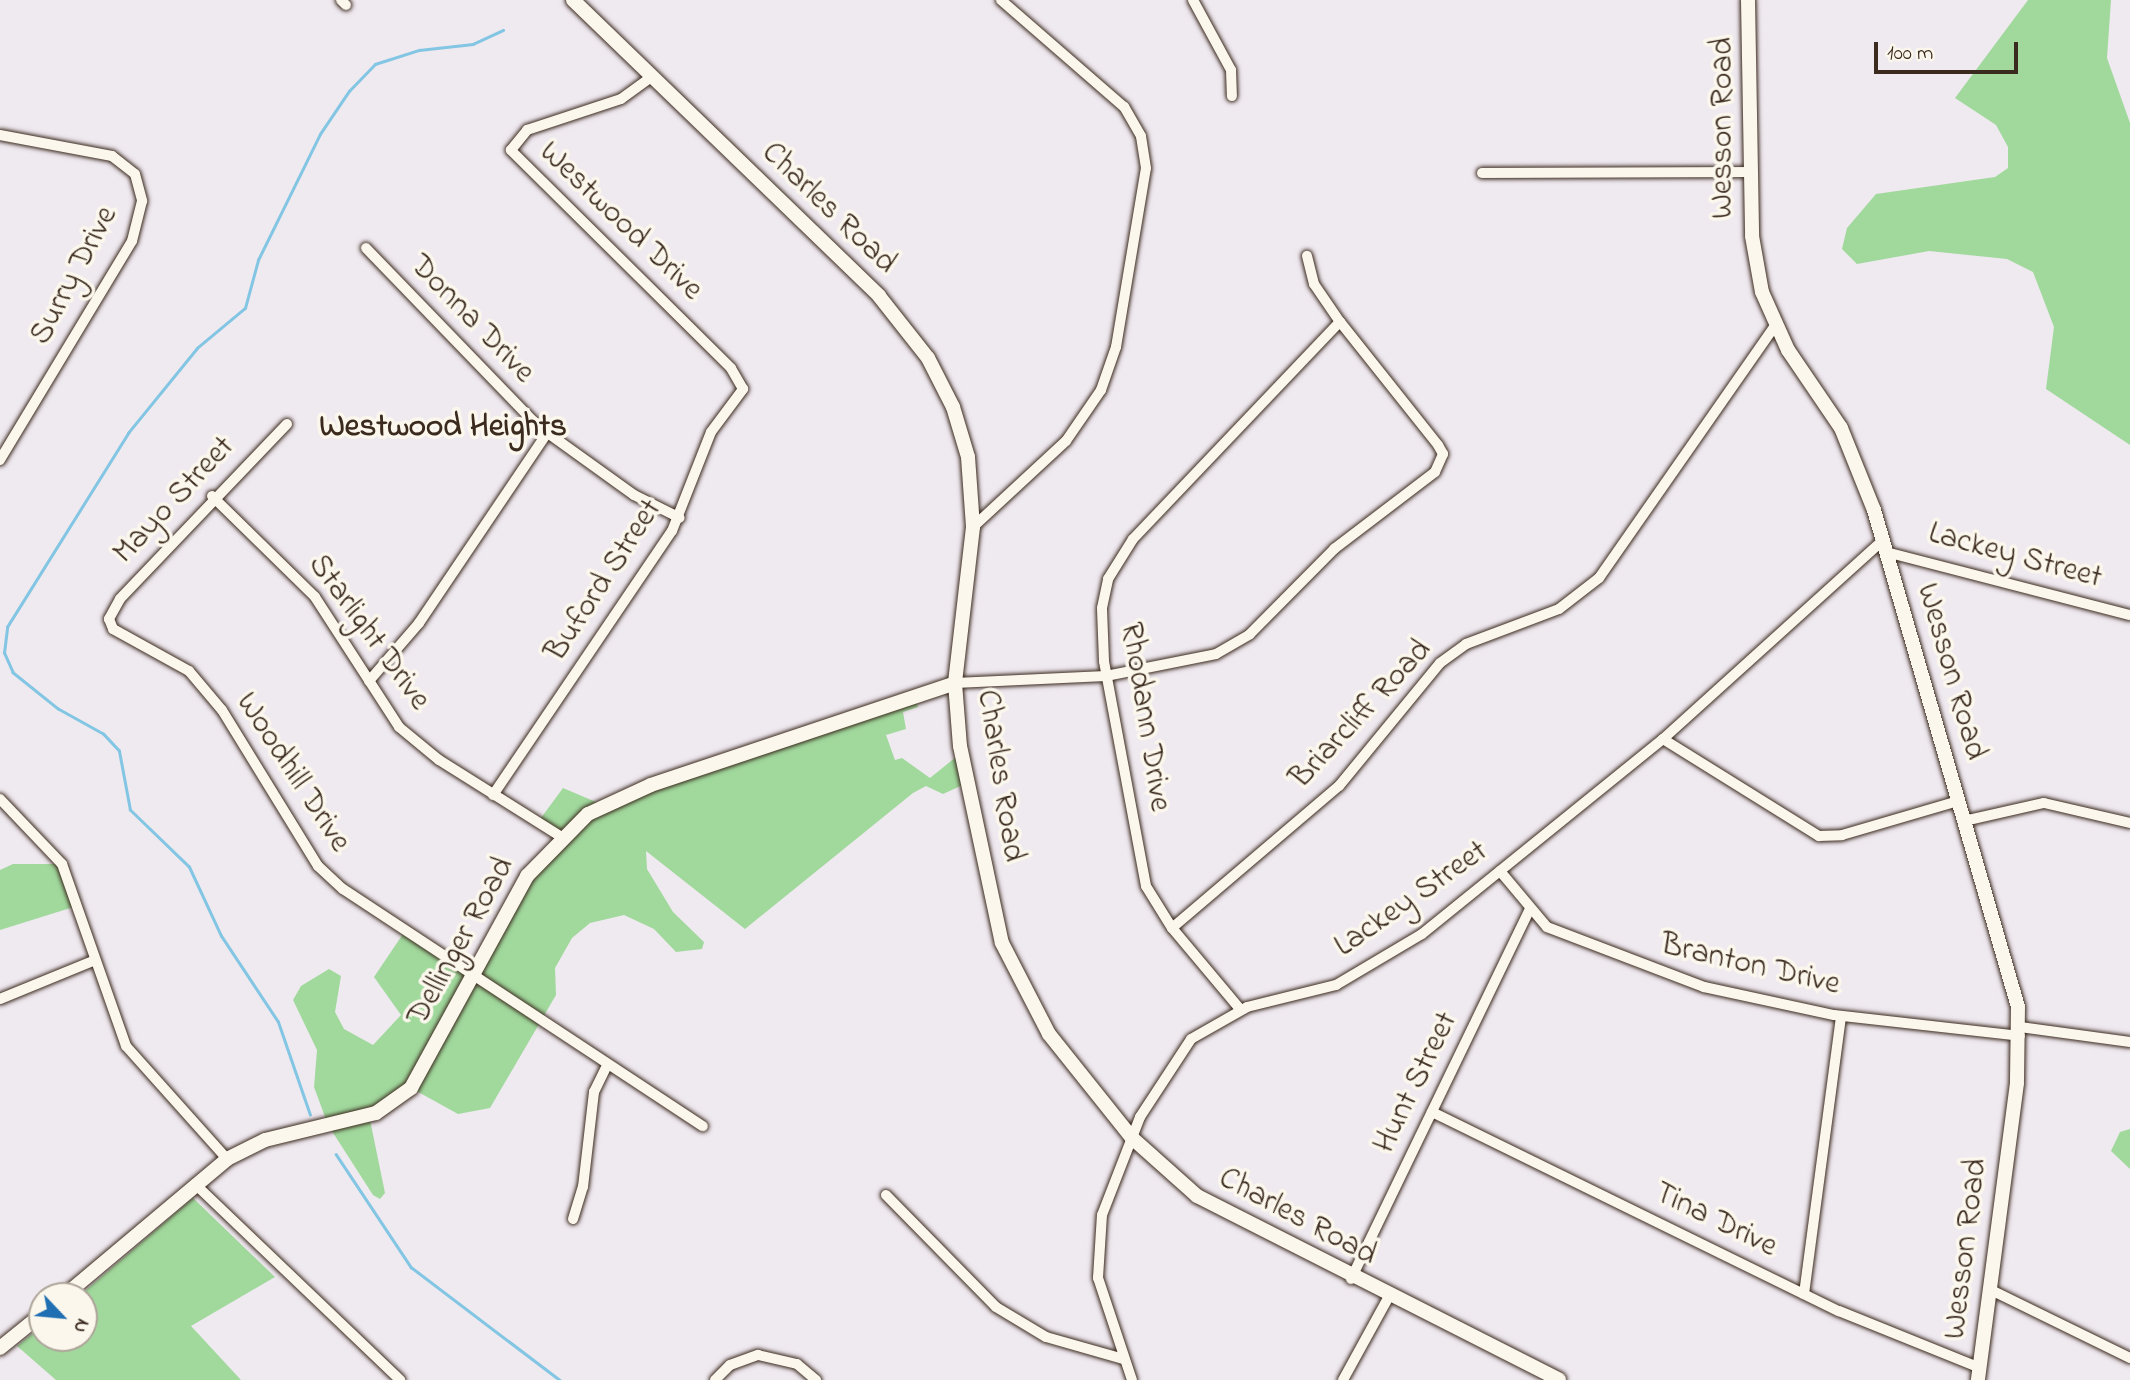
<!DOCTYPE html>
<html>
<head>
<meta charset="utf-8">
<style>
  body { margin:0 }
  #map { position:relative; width:2130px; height:1380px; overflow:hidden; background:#efe9f0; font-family:"Indie Flower",sans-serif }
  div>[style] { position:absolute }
  .green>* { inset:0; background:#a1d99d }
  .stream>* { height:2.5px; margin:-1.25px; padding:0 1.25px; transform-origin:1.25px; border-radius:1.25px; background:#82c6e3 }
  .roads { filter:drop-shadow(0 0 2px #3b2a1e) drop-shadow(0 0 2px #3b2a1e) }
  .minor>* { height:10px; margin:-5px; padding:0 5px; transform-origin:5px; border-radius:5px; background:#fbf7ec }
  .tertiary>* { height:14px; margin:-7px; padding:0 7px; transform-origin:7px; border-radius:7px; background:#fbf7ec }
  span { translate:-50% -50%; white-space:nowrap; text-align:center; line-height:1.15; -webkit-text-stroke:7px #fbf7ec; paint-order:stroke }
  .street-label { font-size:32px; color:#3b2a1e }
  .neighbourhood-label { font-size:33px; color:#3b2a1e; font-weight:700 }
  .north { position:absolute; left:28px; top:1282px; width:70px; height:70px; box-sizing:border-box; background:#fbf7ec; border:2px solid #aea59a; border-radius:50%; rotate:116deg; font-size:19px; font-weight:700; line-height:28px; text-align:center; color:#3b2a1e }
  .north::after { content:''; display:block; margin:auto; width:24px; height:32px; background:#1f6fb2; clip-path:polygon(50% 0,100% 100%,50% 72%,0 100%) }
  .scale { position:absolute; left:1874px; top:42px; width:144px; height:32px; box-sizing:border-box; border:4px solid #3b2a1e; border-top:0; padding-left:9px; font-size:21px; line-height:24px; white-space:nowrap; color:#3b2a1e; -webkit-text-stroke:5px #fbf7ec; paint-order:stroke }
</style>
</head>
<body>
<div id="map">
  <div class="green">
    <div style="clip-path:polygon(2028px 0,2111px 0,2107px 58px,2130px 123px,2130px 445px,2046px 389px,2054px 327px,2033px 272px,2007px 259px,1929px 251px,1857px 264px,1842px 249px,1847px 228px,1876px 194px,1995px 177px,2008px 168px,2008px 147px,1996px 125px,1955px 98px)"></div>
    <div style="clip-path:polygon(914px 695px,918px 707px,903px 712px,906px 729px,886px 735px,895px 760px,902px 758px,930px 778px,956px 757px,967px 783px,943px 794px,926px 786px,913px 793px,745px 929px,646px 851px,647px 869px,673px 912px,704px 942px,702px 949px,676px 952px,654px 929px,624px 915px,590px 923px,572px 938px,555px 968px,556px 995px,490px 1108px,458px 1114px,411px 1088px,369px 1115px,385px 1193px,380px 1199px,373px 1195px,328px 1125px,314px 1087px,317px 1050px,293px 1000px,301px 986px,329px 969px,341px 976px,335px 1012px,344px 1029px,373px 1045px,401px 1015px,374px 977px,405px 931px,472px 977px,560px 836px,538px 822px,563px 788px,603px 805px)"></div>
    <div style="clip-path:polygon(13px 864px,62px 864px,80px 905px,0 930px,0 870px)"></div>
    <div style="clip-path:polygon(2130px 1129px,2130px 1169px,2111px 1151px,2120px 1132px)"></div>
    <div style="clip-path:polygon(193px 1198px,275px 1277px,191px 1326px,241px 1380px,56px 1380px,17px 1346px,42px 1326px,42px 1338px,84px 1338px,84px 1296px,79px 1296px)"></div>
  </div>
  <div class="stream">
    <div style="left:310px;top:1115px;width:98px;rotate:-109deg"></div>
    <div style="left:278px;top:1022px;width:103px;rotate:-123.5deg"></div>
    <div style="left:221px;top:936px;width:76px;rotate:-114.9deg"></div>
    <div style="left:189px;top:867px;width:82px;rotate:-136deg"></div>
    <div style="left:130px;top:810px;width:60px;rotate:-100.6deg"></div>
    <div style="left:119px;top:751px;width:23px;rotate:-133deg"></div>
    <div style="left:103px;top:734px;width:51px;rotate:-150.9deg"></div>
    <div style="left:58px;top:709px;width:58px;rotate:-141.3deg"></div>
    <div style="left:13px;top:673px;width:22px;rotate:-114deg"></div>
    <div style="left:4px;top:653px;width:26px;rotate:-83deg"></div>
    <div style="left:7px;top:627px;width:229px;rotate:-58deg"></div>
    <div style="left:128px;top:433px;width:109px;rotate:-50.9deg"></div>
    <div style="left:197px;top:348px;width:62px;rotate:-39.8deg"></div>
    <div style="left:245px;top:308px;width:50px;rotate:-74.8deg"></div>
    <div style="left:258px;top:260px;width:140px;rotate:-63.8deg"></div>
    <div style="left:320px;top:134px;width:52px;rotate:-56deg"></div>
    <div style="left:349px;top:91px;width:37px;rotate:-46deg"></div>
    <div style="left:375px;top:64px;width:46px;rotate:-17.7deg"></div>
    <div style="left:419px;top:50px;width:54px;rotate:-6.3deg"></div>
    <div style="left:473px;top:44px;width:33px;rotate:-25deg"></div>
    <div style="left:336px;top:1154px;width:136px;rotate:56.4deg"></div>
    <div style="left:411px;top:1267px;width:187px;rotate:37.2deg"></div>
  </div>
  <div class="roads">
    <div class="minor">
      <div style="left:341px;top:0;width:7px;rotate:45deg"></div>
      <div style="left:1193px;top:0;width:80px;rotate:61.5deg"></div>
      <div style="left:1231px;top:70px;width:26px;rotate:88deg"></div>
      <div style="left:0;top:135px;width:114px;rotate:10.6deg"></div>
      <div style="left:112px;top:156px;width:29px;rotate:38deg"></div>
      <div style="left:135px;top:174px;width:28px;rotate:75deg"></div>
      <div style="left:142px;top:201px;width:41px;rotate:104deg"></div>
      <div style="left:132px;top:241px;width:256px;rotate:121.1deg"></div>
      <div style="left:1482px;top:173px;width:269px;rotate:-0.2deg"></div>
      <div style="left:366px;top:248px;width:248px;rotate:46deg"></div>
      <div style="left:538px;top:426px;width:118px;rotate:35.7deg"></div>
      <div style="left:634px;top:495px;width:51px;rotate:26.6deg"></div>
      <div style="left:287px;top:424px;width:242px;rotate:133.7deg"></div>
      <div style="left:120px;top:599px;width:23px;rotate:119deg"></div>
      <div style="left:109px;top:619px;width:11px;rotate:68deg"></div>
      <div style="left:113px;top:629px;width:87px;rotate:28.9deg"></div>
      <div style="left:189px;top:671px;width:51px;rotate:49.8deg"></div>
      <div style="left:222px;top:710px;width:183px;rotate:58.4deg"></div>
      <div style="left:318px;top:866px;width:34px;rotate:43deg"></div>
      <div style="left:343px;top:889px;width:431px;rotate:33.4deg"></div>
      <div style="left:212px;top:496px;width:144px;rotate:44.4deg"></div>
      <div style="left:315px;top:597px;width:155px;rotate:57.1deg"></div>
      <div style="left:399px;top:727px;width:52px;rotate:39.5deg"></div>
      <div style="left:439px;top:760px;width:143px;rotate:32.1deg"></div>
      <div style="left:973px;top:527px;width:127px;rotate:-42.8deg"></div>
      <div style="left:1066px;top:441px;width:62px;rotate:-55.5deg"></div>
      <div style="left:1101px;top:390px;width:46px;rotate:-70.8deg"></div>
      <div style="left:1116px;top:347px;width:181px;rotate:-80.5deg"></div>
      <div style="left:1146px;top:168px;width:32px;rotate:-99deg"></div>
      <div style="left:1141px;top:136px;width:34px;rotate:-120deg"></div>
      <div style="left:1124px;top:107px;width:163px;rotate:-139deg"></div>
      <div style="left:1886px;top:552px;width:252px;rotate:14.5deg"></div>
      <div style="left:369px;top:681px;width:77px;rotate:-49.2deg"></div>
      <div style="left:419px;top:623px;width:229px;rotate:-56deg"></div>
      <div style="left:955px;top:683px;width:151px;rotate:-2.7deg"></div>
      <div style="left:1106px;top:676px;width:112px;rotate:-11.3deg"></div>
      <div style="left:1216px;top:654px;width:39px;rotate:-30deg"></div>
      <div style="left:1250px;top:634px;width:120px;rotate:-45.3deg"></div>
      <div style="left:1334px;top:549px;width:127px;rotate:-37.3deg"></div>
      <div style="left:1435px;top:472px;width:20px;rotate:-66deg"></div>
      <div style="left:1443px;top:454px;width:10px;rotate:-119deg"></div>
      <div style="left:1438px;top:445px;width:157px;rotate:-128.5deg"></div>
      <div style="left:1340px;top:322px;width:46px;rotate:-124.4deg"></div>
      <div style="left:1314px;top:284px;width:29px;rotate:-104deg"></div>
      <div style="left:1663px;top:739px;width:184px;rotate:31.9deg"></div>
      <div style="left:1819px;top:836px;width:23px;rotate:-2deg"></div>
      <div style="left:1842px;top:835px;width:121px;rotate:-16.3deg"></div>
      <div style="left:493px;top:795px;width:319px;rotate:-55.9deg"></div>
      <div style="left:672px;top:531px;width:106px;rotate:-68.5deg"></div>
      <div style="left:711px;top:432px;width:54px;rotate:-53.3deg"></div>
      <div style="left:743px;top:389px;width:24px;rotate:-120deg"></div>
      <div style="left:731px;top:368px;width:310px;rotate:-135.3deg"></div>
      <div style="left:511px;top:150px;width:26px;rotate:-51deg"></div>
      <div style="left:527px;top:130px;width:99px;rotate:-18.3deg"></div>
      <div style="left:621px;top:99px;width:37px;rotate:-36deg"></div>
      <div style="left:0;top:799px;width:90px;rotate:46.4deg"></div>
      <div style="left:62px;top:864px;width:193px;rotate:70.6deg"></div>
      <div style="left:126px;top:1046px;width:152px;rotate:48.2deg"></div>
      <div style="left:1964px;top:821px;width:82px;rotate:-12.7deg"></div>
      <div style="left:2044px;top:803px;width:88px;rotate:13.1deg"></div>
      <div style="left:1500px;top:871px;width:73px;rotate:50deg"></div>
      <div style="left:1547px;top:927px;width:168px;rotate:20.9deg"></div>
      <div style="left:1704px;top:987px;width:133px;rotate:12.2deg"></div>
      <div style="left:1834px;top:1015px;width:187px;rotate:6.4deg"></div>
      <div style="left:1172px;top:928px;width:219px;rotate:-40.4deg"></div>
      <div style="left:1339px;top:786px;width:159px;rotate:-50.6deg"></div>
      <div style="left:1440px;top:663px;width:32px;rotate:-36deg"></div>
      <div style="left:1466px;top:644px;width:99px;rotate:-20.6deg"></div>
      <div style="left:1559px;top:609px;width:51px;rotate:-37.8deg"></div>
      <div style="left:1599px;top:578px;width:307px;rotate:-55.1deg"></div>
      <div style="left:0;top:999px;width:100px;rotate:-22.2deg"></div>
      <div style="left:1240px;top:1009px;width:106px;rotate:-130deg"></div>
      <div style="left:1172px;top:928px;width:49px;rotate:-121.8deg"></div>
      <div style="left:1146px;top:886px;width:229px;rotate:-100.6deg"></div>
      <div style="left:1104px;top:661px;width:53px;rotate:-92.2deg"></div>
      <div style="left:1102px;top:608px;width:30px;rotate:-78deg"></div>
      <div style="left:1108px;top:579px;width:47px;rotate:-58deg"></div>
      <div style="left:1133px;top:539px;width:300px;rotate:-46.4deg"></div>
      <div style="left:2020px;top:1027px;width:111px;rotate:7.8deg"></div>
      <div style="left:1432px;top:1112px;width:453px;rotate:26.1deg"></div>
      <div style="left:1839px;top:1311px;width:152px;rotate:22deg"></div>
      <div style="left:195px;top:1184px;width:284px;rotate:43.7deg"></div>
      <div style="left:886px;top:1195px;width:157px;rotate:45.5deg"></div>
      <div style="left:996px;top:1307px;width:58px;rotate:31deg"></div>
      <div style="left:1046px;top:1337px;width:80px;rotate:15.9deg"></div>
      <div style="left:573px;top:1219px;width:34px;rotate:-73deg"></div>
      <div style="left:583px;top:1187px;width:96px;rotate:-83.4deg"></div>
      <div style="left:594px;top:1092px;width:28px;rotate:-64deg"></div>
      <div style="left:1351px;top:1279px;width:410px;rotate:-64.2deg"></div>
      <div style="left:1989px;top:1289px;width:157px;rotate:26.1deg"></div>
      <div style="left:1804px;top:1294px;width:280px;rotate:-82.4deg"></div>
      <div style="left:715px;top:1380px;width:21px;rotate:-45deg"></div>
      <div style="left:730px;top:1365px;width:30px;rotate:-20deg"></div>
      <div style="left:758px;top:1355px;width:40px;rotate:13deg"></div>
      <div style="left:797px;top:1364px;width:25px;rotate:40deg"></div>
      <div style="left:1132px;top:1380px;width:108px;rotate:-108.4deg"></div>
      <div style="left:1098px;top:1278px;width:63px;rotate:-86.4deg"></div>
      <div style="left:1102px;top:1215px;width:105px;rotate:-68.8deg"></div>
      <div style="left:1140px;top:1117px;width:93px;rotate:-56.8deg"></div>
      <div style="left:1191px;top:1039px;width:64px;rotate:-29.7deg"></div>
      <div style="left:1247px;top:1007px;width:92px;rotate:-13.9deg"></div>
      <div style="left:1336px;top:985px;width:100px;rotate:-30.7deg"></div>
      <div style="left:1422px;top:934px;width:310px;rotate:-39deg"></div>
      <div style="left:1663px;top:739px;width:297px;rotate:-42.1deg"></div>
      <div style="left:1343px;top:1380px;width:94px;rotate:-61.2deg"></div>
    </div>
    <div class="tertiary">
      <div style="left:573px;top:0;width:426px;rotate:44deg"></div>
      <div style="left:879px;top:296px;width:79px;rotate:51.7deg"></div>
      <div style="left:928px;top:358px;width:55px;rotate:63deg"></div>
      <div style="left:953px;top:407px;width:52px;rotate:73.3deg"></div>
      <div style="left:968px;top:457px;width:70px;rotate:85.9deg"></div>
      <div style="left:973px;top:527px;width:157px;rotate:96.6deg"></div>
      <div style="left:955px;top:683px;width:63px;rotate:85.5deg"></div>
      <div style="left:960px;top:746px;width:201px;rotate:78deg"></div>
      <div style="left:1002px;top:943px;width:102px;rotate:62.7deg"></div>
      <div style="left:1049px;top:1034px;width:133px;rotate:51.4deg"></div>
      <div style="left:1132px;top:1138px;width:87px;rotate:41.7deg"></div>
      <div style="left:1197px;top:1196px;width:406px;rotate:26.9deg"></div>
      <div style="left:1748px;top:0;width:236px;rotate:89deg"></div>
      <div style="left:1752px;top:236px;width:57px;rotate:79.9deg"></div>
      <div style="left:1762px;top:292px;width:64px;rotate:65.9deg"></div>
      <div style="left:1788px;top:350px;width:94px;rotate:55.8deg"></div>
      <div style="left:1841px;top:428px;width:88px;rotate:68.1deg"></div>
      <div style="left:1874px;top:510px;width:517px;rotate:73.84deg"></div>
      <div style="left:2018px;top:1007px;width:76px;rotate:90.8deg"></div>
      <div style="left:2017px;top:1083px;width:300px;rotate:97.5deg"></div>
      <div style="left:64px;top:1296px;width:213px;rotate:-40deg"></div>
      <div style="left:227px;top:1159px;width:42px;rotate:-26.6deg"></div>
      <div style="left:265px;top:1140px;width:114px;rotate:-13.7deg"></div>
      <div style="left:376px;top:1113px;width:43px;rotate:-35.5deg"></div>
      <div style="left:411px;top:1088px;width:242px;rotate:-61.3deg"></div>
      <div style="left:527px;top:876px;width:87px;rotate:-45.5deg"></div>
      <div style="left:588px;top:814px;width:69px;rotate:-24.7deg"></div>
      <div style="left:651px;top:785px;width:321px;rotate:-18.5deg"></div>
      <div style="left:0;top:1348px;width:54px;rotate:-39deg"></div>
    </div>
  </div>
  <div class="street-label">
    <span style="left:1724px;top:128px;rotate:-90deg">Wesson Road</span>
    <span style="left:828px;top:209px;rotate:44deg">Charles Road</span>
    <span style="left:620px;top:222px;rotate:44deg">Westwood Drive</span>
    <span style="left:75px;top:276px;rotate:-62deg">Surry Drive</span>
    <span style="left:471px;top:320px;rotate:46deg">Donna Drive</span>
    <span style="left:175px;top:501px;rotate:-47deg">Mayo Street</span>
    <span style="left:2015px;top:557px;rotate:15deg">Lackey Street</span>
    <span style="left:605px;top:581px;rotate:-57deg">Buford Street</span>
    <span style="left:368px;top:633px;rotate:54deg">Starlight Drive</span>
    <span style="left:1950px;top:672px;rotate:74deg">Wesson Road</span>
    <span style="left:1362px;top:715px;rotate:-47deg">Briarcliff Road</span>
    <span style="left:1144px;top:717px;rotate:81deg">Rhodann Drive</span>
    <span style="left:292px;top:773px;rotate:57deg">Woodhill Drive</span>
    <span style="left:999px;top:776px;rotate:81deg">Charles Road</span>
    <span style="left:1412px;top:900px;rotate:-35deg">Lackey Street</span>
    <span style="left:462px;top:942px;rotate:-61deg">Dellinger Road</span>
    <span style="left:1750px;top:966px;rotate:13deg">Branton Drive</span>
    <span style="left:1417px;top:1083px;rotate:-64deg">Hunt Street</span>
    <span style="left:1297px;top:1218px;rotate:28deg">Charles Road</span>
    <span style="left:1715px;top:1221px;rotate:26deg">Tina Drive</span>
    <span style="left:1967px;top:1249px;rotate:-83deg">Wesson Road</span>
  </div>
  <div class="neighbourhood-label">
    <span style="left:443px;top:428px">Westwood Heights</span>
  </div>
  <div class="north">N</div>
  <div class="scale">100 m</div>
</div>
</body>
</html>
